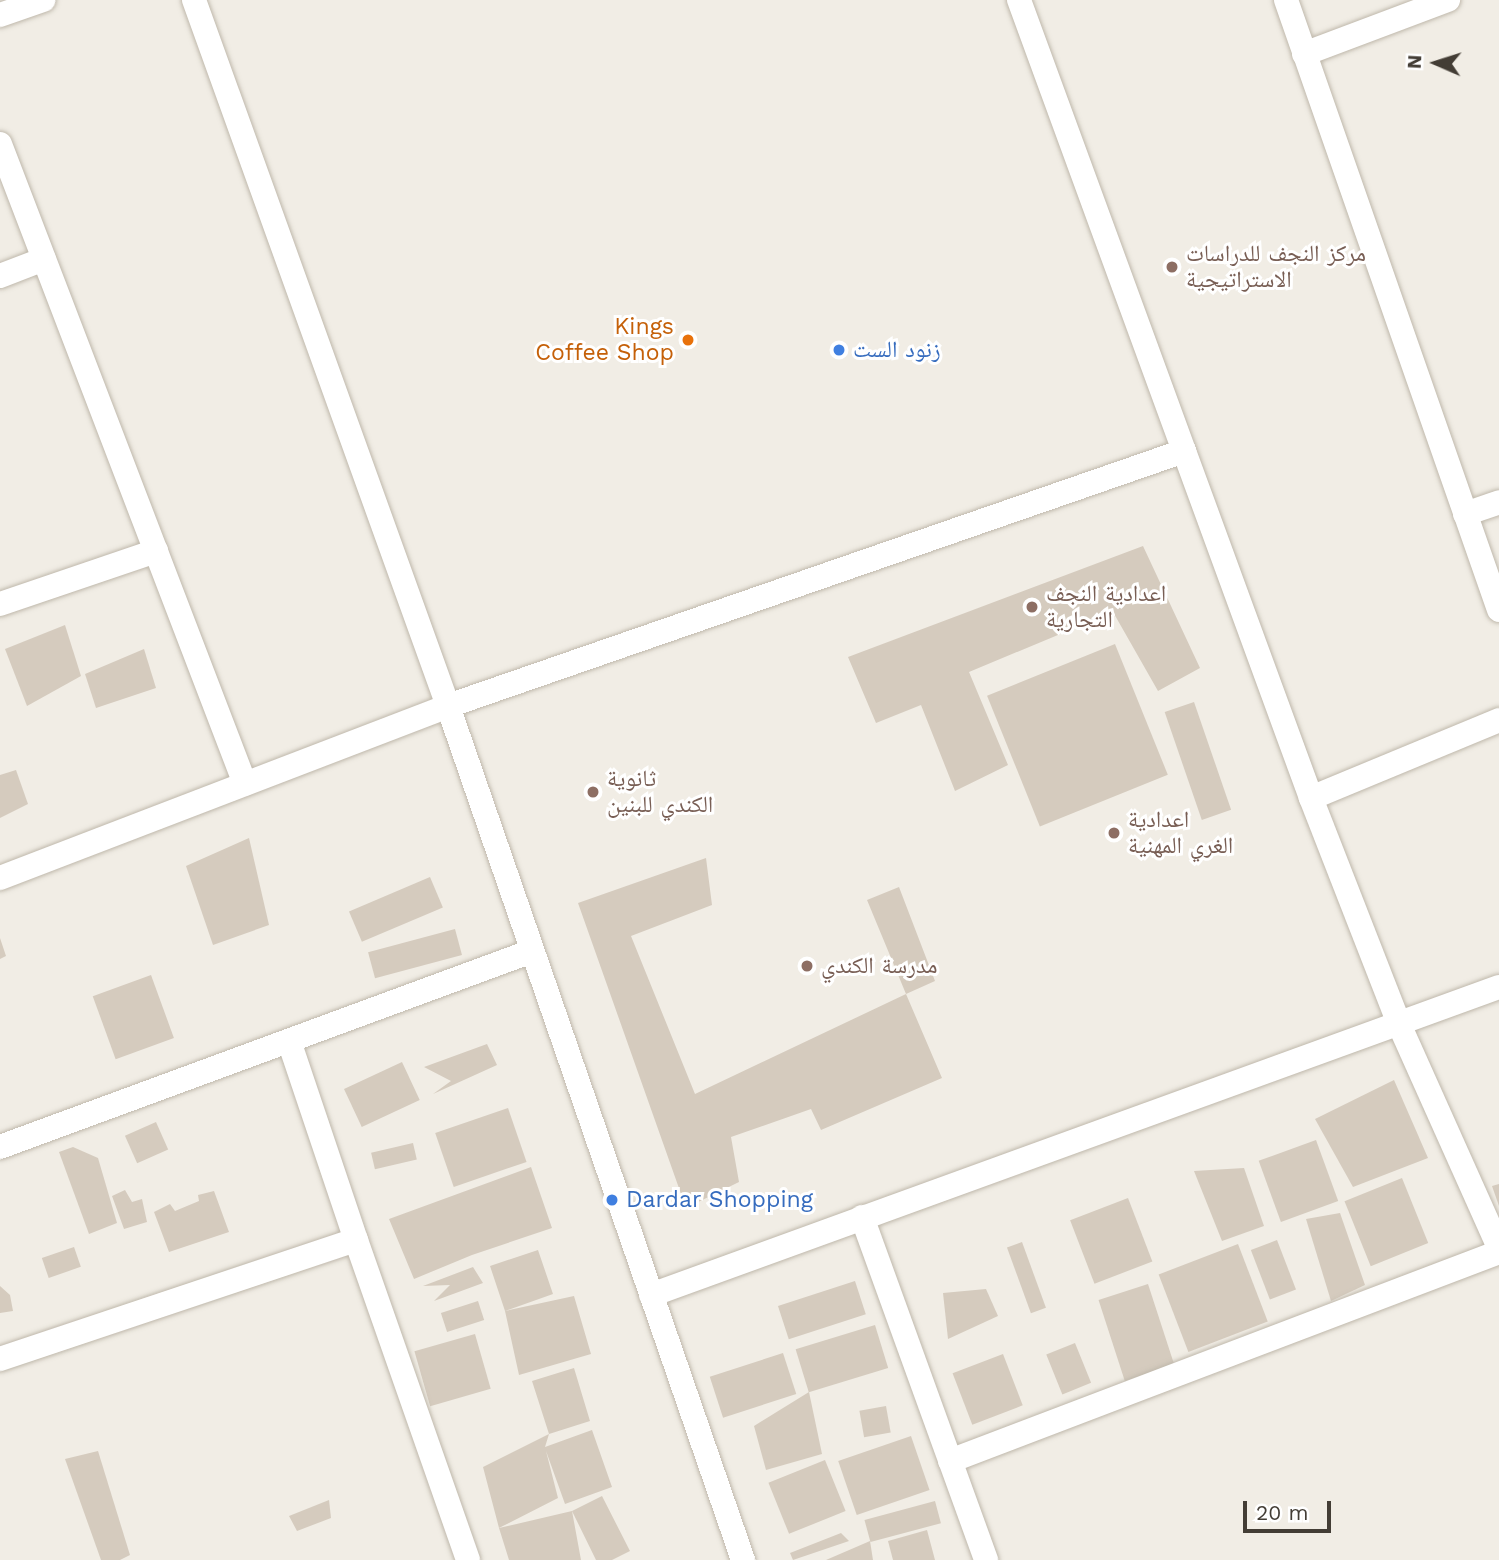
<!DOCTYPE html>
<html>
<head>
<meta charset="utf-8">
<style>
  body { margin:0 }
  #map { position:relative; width:1499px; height:1560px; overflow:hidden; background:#f1ede5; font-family:"Work Sans","Noto Naskh Arabic",sans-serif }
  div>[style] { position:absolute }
  .building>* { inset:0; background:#d5cbbe; transform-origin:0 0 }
  .roads { filter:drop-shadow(0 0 2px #bfb8ab) drop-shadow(0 0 2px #bfb8ab) }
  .minor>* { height:24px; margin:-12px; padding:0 12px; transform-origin:12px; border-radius:12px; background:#fff }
  .dots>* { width:19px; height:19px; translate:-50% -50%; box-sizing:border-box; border:4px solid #fff; border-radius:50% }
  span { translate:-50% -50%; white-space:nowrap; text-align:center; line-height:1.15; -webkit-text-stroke:6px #fff; paint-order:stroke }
  .education-label { font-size:23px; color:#785e54 }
  .left { translate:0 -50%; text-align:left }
  .food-label { font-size:23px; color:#c56008 }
  .right { translate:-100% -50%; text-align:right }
  .shop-label { font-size:23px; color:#366cbe }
  .north { position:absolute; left:1401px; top:28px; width:70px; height:70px; -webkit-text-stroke:5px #fff; paint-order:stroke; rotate:273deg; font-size:19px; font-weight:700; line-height:28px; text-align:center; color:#433d35 }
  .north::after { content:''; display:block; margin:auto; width:24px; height:32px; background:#433d35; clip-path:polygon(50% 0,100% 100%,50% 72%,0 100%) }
  .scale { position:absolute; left:1243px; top:1501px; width:88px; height:32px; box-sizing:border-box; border:4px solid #433d35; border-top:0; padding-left:9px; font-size:21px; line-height:24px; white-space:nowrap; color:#433d35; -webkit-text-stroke:5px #fff; paint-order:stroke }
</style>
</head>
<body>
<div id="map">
  <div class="building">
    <div style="clip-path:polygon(1143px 546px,1200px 668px,1158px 691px,1113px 612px,969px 672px,1008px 765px,955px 791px,921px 705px,876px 723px,848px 657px)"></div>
    <div style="clip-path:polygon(65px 625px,81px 676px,27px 706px,5px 649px)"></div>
    <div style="left:1115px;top:644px;width:141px;height:138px;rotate:68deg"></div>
    <div style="clip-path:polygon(144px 649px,156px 688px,96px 708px,85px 674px)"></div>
    <div style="left:1194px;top:702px;width:114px;height:31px;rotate:71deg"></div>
    <div style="clip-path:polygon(16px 770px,28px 804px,0 818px,0 775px)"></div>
    <div style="clip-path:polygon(249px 838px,269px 925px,213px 945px,186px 866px)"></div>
    <div style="clip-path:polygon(706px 858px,712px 905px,631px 936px,695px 1094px,906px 994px,867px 900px,899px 887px,935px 981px,906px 994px,942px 1078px,821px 1130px,811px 1109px,731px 1137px,739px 1182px,686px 1208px,578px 903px)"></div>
    <div style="left:430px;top:877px;width:33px;height:88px;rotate:67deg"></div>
    <div style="left:455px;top:929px;width:27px;height:90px;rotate:75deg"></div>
    <div style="clip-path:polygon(0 938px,6px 956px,0 959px)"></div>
    <div style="left:151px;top:975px;width:67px;height:62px;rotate:70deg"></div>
    <div style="clip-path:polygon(487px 1044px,497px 1065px,433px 1094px,451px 1081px,424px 1067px)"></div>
    <div style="left:402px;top:1062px;width:42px;height:64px;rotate:65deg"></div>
    <div style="clip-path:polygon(1394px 1080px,1428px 1158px,1353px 1187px,1315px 1119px)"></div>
    <div style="left:508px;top:1108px;width:57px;height:77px;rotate:71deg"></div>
    <div style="left:156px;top:1122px;width:30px;height:34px;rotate:66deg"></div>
    <div style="left:1316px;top:1140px;width:65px;height:61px;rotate:70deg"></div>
    <div style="left:413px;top:1143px;width:17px;height:43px;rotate:77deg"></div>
    <div style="clip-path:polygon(73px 1147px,98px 1158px,117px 1223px,89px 1234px,59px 1152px)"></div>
    <div style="clip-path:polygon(531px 1167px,552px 1228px,472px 1255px,414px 1279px,389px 1219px)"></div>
    <div style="clip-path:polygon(1244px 1168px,1264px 1226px,1222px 1241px,1194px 1171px)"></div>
    <div style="left:1402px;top:1178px;width:70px;height:62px;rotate:68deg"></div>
    <div style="clip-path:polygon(1499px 1184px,1499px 1206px,1492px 1186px)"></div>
    <div style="clip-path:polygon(125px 1190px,132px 1202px,142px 1199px,147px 1222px,124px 1229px,112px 1196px)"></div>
    <div style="clip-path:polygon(214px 1191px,229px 1232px,169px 1252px,154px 1212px,170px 1204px,175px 1211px,199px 1201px,198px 1195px)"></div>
    <div style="left:1128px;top:1198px;width:68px;height:62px;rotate:69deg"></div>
    <div style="clip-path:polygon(1340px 1213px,1365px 1285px,1331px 1301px,1306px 1219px)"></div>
    <div style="left:1277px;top:1240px;width:53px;height:28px;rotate:69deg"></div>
    <div style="left:1022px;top:1242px;width:70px;height:16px;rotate:70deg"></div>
    <div style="left:1238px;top:1244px;width:83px;height:85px;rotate:69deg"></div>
    <div style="left:74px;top:1247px;width:21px;height:34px;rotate:71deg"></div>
    <div style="clip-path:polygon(538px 1250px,553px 1294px,505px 1311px,574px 1296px,591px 1354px,519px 1375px,505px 1311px,490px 1266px)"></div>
    <div style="clip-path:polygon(473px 1267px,483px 1283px,434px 1301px,450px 1285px,423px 1286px)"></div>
    <div style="left:855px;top:1281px;width:35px;height:81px;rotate:72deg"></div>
    <div style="left:1148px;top:1284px;width:85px;height:52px;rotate:72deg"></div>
    <div style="clip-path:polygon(0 1286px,10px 1295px,13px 1311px,0 1313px)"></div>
    <div style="clip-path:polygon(986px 1289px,998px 1316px,948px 1339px,943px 1293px)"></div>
    <div style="left:478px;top:1301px;width:20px;height:39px;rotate:72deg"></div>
    <div style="left:875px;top:1325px;width:45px;height:83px;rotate:73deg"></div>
    <div style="left:475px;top:1334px;width:57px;height:63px;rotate:74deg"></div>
    <div style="left:1075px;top:1343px;width:43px;height:31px;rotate:68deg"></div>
    <div style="left:783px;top:1353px;width:43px;height:77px;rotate:72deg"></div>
    <div style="left:1003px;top:1354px;width:55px;height:54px;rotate:69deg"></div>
    <div style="clip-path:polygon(574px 1368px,590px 1421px,549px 1434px,545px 1447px,592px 1430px,612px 1487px,565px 1504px,546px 1451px,558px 1498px,499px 1528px,483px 1467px,549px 1434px,532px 1381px)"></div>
    <div style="clip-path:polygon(809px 1392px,822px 1454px,766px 1470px,754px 1426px)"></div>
    <div style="left:886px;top:1406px;width:27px;height:27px;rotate:80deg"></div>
    <div style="left:911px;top:1436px;width:57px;height:77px;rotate:71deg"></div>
    <div style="clip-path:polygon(98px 1451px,130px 1555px,120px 1560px,101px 1560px,65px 1459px)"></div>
    <div style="left:825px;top:1460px;width:55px;height:61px;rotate:68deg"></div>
    <div style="clip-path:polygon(602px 1496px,630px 1551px,612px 1560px,596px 1560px,572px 1511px,581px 1560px,509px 1560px,499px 1528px,572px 1511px)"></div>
    <div style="clip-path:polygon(329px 1500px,331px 1518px,297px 1531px,289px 1516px)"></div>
    <div style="left:935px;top:1501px;width:23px;height:73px;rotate:75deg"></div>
    <div style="clip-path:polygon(927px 1530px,935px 1560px,893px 1560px,888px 1541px)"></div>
    <div style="clip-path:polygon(841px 1533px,849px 1541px,793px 1560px,790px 1553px)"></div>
    <div style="clip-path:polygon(870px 1541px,873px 1560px,826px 1560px)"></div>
  </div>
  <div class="roads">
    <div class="minor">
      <div style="left:194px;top:0;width:750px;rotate:70.21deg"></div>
      <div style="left:448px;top:706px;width:904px;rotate:70.94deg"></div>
      <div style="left:1019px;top:0;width:850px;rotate:69.9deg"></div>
      <div style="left:1311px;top:798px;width:243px;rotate:68.7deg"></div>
      <div style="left:1399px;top:1024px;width:245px;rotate:65.9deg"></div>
      <div style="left:1286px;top:0;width:646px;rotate:70.75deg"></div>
      <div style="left:0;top:15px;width:46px;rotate:-19.2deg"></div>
      <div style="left:1304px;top:54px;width:154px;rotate:-20.6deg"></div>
      <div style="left:0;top:144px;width:685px;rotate:69.05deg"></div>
      <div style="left:0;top:276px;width:47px;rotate:-21.1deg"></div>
      <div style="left:1465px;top:514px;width:36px;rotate:-19deg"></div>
      <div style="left:0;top:604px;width:165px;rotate:-18.8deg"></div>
      <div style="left:1311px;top:798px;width:204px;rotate:-22.5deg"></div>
      <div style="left:0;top:878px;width:480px;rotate:-21deg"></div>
      <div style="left:448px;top:706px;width:779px;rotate:-19.11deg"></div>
      <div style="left:289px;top:1041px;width:210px;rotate:71.4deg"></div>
      <div style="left:0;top:1147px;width:567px;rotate:-20.22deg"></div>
      <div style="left:862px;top:1217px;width:365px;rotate:70.1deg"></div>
      <div style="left:651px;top:1295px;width:902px;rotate:-19.96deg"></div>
      <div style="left:0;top:1359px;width:375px;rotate:-18.5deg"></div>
      <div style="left:356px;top:1240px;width:339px;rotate:70.7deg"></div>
      <div style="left:950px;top:1461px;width:587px;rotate:-20.84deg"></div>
    </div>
  </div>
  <div class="dots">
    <div style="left:1172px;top:267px;background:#8d6e63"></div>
    <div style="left:688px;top:340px;background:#e8710a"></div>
    <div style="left:839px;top:350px;background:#3f7fe0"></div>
    <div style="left:1032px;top:607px;background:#8d6e63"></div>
    <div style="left:593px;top:792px;background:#8d6e63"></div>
    <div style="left:1114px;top:833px;background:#8d6e63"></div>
    <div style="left:807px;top:966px;background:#8d6e63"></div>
    <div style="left:612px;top:1200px;background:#3f7fe0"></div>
  </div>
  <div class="education-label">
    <span class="left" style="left:1186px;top:267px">مركز النجف للدراسات<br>الاستراتيجية</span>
    <span class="left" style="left:1046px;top:607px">اعدادية النجف<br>التجارية</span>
    <span class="left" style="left:607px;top:792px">ثانوية<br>الكندي للبنين</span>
    <span class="left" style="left:1128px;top:833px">اعدادية<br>الغري المهنية</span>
    <span class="left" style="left:821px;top:966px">مدرسة الكندي</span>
  </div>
  <div class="food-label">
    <span class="right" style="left:674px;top:340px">Kings<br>Coffee Shop</span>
  </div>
  <div class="shop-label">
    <span class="left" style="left:853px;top:350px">زنود الست</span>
    <span class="left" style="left:626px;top:1200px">Dardar Shopping</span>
  </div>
  <div class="north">N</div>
  <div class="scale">20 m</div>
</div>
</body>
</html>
